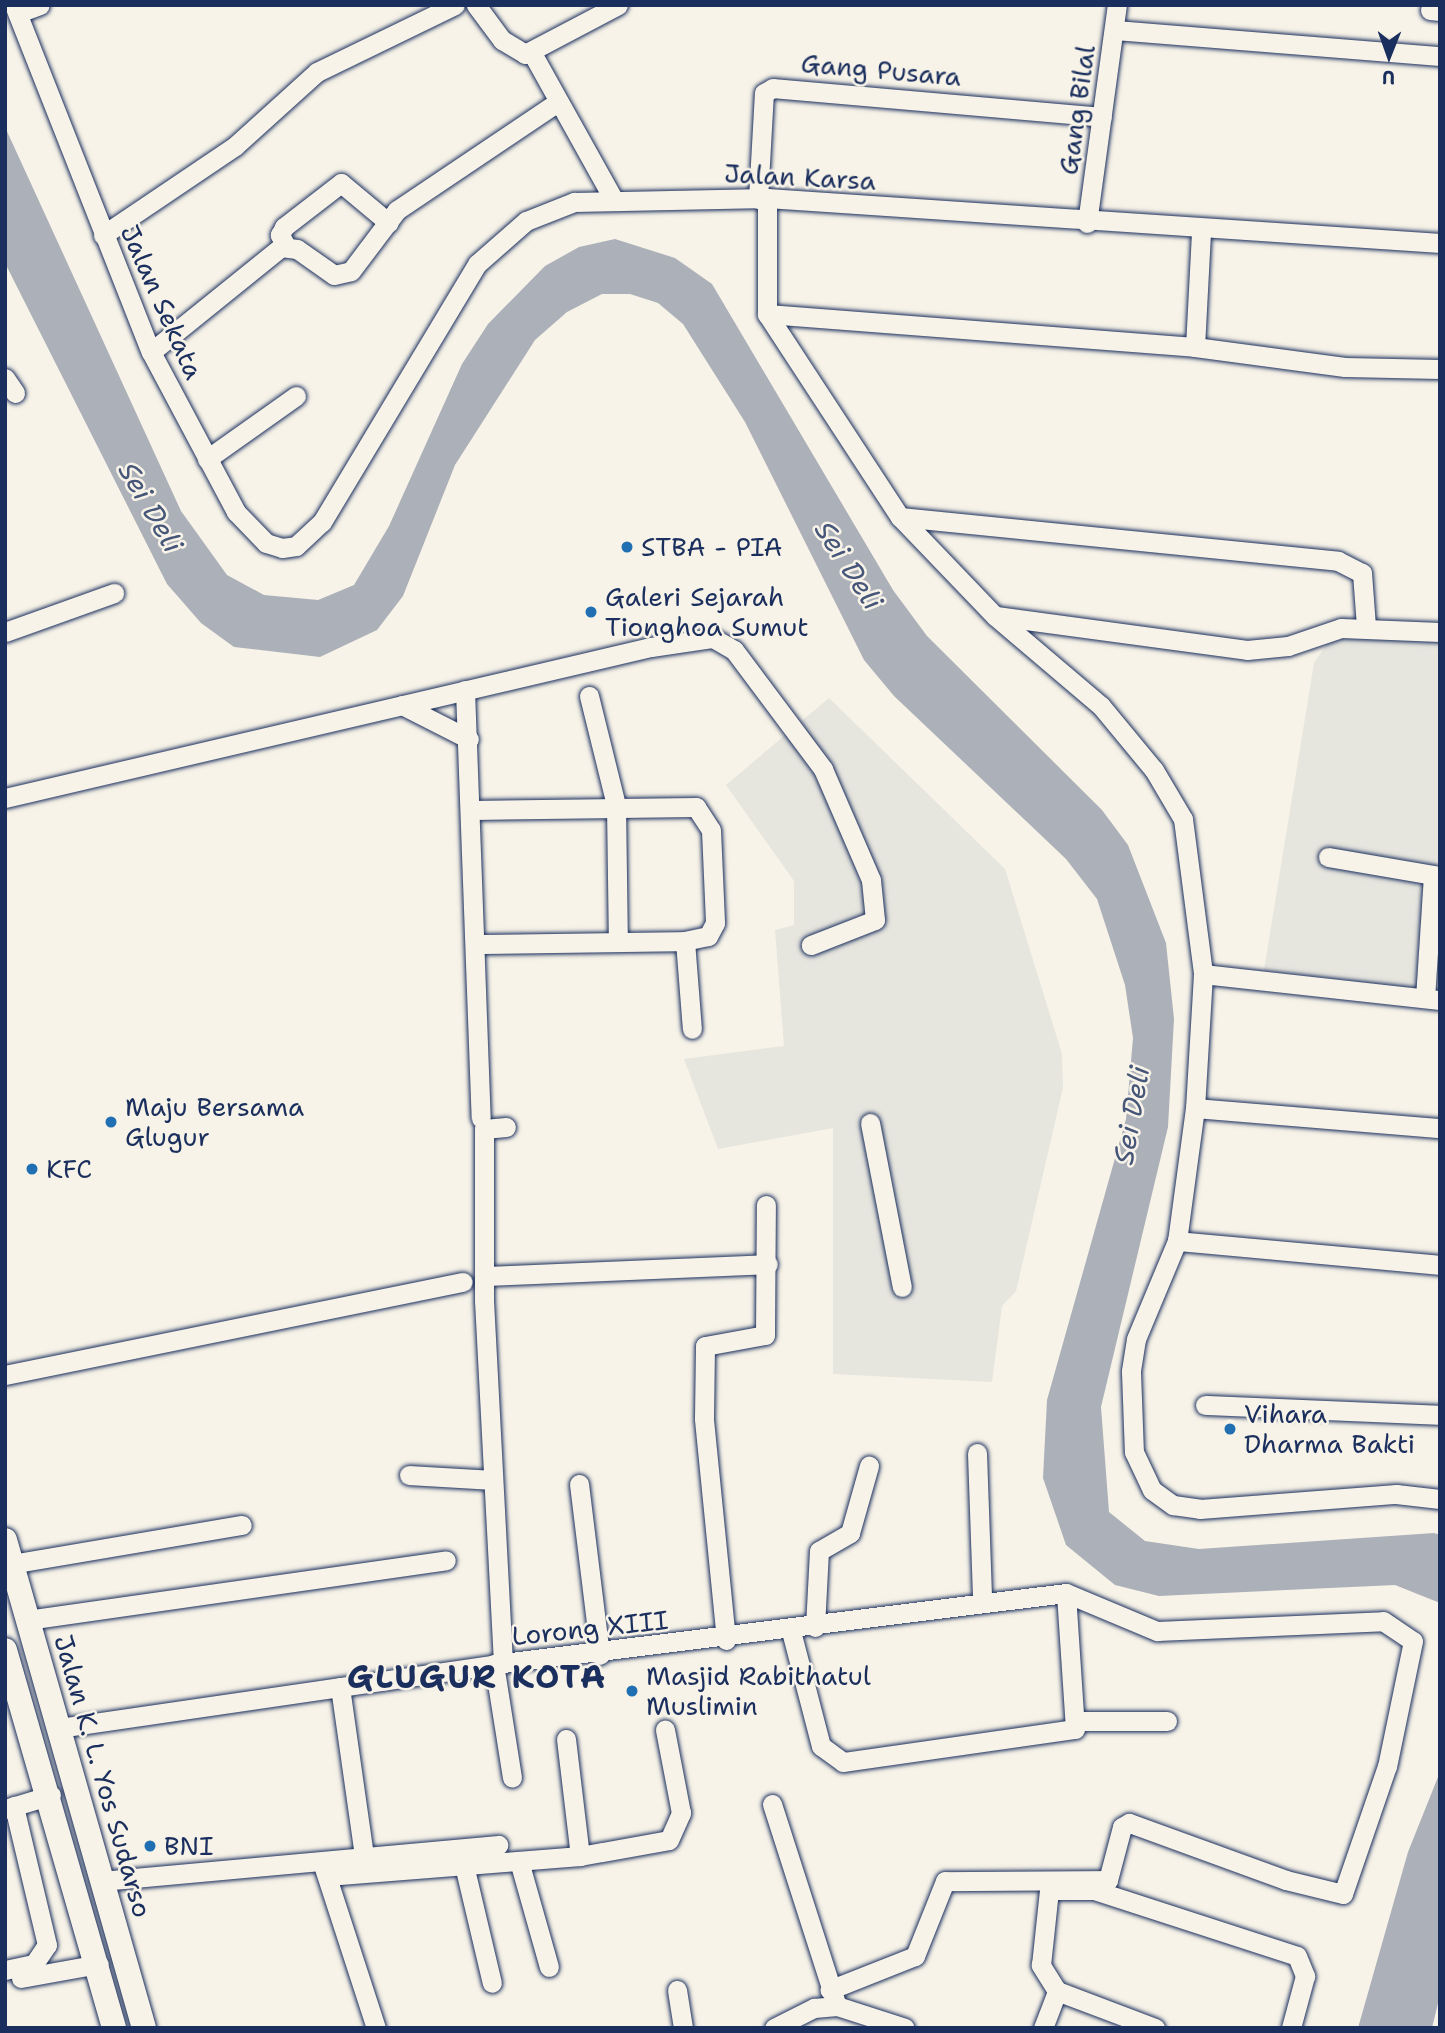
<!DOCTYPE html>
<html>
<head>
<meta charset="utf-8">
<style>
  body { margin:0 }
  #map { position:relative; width:1445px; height:2033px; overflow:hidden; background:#f7f3e8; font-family:"Shantell Sans",sans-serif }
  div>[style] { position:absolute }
  .built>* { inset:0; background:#e6e5de }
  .water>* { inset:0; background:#acb0b9 }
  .roads { filter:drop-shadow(0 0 2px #1b2f5e) drop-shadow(0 0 2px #1b2f5e) }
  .minor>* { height:19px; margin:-9.5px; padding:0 9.5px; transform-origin:9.5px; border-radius:9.5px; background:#f7f3e8 }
  .major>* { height:24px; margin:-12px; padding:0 12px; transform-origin:12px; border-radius:12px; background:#f7f3e8 }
  .dots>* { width:19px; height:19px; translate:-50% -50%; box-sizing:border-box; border:4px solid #f7f3e8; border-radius:50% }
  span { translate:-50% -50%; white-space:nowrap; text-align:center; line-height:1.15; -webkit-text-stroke:5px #f7f3e8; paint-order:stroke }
  .street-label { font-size:26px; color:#1b2f5e }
  .poi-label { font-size:26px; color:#1b2f5e }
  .left { translate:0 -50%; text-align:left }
  .water-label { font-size:28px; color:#465679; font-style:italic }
  .district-label { font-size:33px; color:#1b2f5e; font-weight:700; letter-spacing:2px }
  .frame { position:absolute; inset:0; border:7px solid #1b2f5e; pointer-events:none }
  .north { position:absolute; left:1354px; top:21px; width:70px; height:70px; -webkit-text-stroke:5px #f7f3e8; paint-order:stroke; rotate:181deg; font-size:19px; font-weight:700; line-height:28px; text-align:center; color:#1b2f5e }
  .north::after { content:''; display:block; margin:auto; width:24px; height:32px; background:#1b2f5e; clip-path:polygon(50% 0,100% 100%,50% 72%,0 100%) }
</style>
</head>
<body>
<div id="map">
  <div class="built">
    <div style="clip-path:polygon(1336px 631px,1440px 642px,1440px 992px,1264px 970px,1314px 663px)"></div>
    <div style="clip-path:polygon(829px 698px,1005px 869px,1062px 1054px,1063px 1088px,1016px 1291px,1002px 1306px,992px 1382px,833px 1374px,833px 1128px,718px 1149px,684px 1059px,784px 1046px,775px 930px,794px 925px,794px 881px,726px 785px)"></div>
  </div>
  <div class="water">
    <div style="clip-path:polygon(5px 127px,181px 511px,227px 575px,264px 595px,318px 600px,354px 585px,389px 526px,462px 364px,488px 324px,545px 266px,579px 247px,615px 239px,675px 258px,712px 284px,893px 590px,927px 636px,1102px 810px,1128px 845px,1166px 943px,1174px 1019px,1168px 1127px,1101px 1407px,1109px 1512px,1145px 1541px,1199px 1549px,1434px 1533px,1440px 1535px,1440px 1603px,1395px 1585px,1159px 1596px,1115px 1585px,1066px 1545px,1043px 1478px,1047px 1400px,1126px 1119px,1133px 1038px,1125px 985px,1097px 899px,1066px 859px,894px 696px,864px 660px,745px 422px,683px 324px,658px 303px,630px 294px,602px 294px,567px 312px,535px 340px,455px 465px,403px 596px,377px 630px,320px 657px,234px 647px,201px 623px,167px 584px,5px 263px)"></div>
    <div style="clip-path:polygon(1440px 1772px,1440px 1995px,1432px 2028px,1358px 2028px,1408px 1852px)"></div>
  </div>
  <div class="roads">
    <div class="minor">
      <div style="left:14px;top:5px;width:373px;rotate:68.5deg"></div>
      <div style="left:151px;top:352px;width:181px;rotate:62deg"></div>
      <div style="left:236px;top:512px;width:43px;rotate:45.9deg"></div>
      <div style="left:266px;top:543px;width:17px;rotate:17deg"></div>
      <div style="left:282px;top:548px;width:14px;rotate:-8deg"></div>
      <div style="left:296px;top:546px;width:35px;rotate:-43deg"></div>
      <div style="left:322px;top:522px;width:301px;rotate:-59deg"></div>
      <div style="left:477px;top:264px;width:65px;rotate:-41.3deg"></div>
      <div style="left:526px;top:221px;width:52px;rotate:-21.6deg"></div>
      <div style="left:574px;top:202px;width:193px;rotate:-1.2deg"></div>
      <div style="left:767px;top:198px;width:675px;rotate:3.83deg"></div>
      <div style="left:476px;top:5px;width:44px;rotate:53.4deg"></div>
      <div style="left:502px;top:40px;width:27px;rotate:31deg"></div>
      <div style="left:525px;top:54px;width:105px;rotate:-27.8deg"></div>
      <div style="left:1430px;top:10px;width:10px;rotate:6deg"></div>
      <div style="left:18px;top:13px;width:23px;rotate:-20deg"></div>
      <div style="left:1115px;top:30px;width:326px;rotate:4.6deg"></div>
      <div style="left:532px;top:53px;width:165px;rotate:60.9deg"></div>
      <div style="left:767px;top:198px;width:116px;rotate:90deg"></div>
      <div style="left:767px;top:314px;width:243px;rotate:56.8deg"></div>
      <div style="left:900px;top:517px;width:137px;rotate:46.2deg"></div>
      <div style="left:995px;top:616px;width:139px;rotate:40.3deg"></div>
      <div style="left:1101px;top:706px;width:83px;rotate:50.4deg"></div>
      <div style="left:1154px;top:770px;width:57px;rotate:59.4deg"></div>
      <div style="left:1183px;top:819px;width:156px;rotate:82.6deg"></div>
      <div style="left:1203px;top:974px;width:134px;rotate:93.4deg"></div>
      <div style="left:1195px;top:1108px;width:134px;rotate:97.7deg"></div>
      <div style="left:1177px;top:1241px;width:106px;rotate:112.7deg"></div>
      <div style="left:1136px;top:1339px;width:33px;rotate:99deg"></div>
      <div style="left:1131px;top:1372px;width:80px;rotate:87.9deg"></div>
      <div style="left:1134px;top:1452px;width:42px;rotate:64.7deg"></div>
      <div style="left:1152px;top:1490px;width:26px;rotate:36deg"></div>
      <div style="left:1173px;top:1505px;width:27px;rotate:8deg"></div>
      <div style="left:1200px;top:1509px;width:197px;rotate:-4.4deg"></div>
      <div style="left:1396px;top:1494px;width:44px;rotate:6.5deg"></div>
      <div style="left:758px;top:199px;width:106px;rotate:-86.8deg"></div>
      <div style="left:764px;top:93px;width:10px;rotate:-29deg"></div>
      <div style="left:773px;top:88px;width:330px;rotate:5deg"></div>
      <div style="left:1087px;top:223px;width:220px;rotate:-82.2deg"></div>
      <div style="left:103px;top:235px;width:159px;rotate:-34deg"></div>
      <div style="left:235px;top:146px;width:110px;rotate:-42.1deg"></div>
      <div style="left:317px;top:72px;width:153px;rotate:-25.9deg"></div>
      <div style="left:286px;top:246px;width:13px;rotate:-119deg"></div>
      <div style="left:280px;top:235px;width:9px;rotate:-63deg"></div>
      <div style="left:284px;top:227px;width:72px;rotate:-37.7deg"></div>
      <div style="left:341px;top:183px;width:62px;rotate:39.8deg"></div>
      <div style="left:767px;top:314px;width:429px;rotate:4.4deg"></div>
      <div style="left:1195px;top:347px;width:151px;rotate:7.6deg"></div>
      <div style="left:1345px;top:367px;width:95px;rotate:1.2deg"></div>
      <div style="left:1195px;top:347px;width:115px;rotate:-87deg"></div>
      <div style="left:151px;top:352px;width:167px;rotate:-38.9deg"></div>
      <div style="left:281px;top:247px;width:16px;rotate:7deg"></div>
      <div style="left:297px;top:249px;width:45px;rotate:35.1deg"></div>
      <div style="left:334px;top:275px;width:17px;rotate:-13deg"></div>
      <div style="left:351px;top:271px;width:76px;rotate:-53deg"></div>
      <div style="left:397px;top:210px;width:192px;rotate:-33.9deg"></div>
      <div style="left:5px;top:378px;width:18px;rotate:56deg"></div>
      <div style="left:207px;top:459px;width:109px;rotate:-35.3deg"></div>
      <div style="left:900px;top:517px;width:440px;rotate:5.7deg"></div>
      <div style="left:1338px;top:561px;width:27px;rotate:27deg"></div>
      <div style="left:1362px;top:573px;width:53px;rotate:85.7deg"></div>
      <div style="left:996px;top:616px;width:253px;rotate:7.7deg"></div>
      <div style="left:1247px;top:650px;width:41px;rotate:-5.6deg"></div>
      <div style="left:1288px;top:646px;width:56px;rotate:-18.8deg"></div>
      <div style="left:1341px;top:628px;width:99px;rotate:2.3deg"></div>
      <div style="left:5px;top:632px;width:116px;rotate:-19.7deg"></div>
      <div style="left:465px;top:690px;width:428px;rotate:87.9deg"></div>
      <div style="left:589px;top:696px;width:112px;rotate:76.1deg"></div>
      <div style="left:616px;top:805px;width:137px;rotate:89.2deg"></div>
      <div style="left:402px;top:705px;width:75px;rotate:26.9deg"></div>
      <div style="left:5px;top:798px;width:663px;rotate:-13.16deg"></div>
      <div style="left:651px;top:647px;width:63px;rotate:-8.3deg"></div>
      <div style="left:713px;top:638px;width:24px;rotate:30deg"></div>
      <div style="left:734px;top:650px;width:149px;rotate:53.2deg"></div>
      <div style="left:823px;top:769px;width:121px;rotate:66.6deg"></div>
      <div style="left:871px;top:880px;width:40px;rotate:84.3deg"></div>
      <div style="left:875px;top:920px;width:69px;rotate:158.7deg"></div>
      <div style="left:473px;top:810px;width:223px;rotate:-0.8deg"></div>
      <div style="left:696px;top:807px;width:27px;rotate:57deg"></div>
      <div style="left:711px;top:830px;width:93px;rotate:87.5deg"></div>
      <div style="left:715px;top:923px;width:15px;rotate:118deg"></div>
      <div style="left:708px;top:936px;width:24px;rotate:168deg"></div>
      <div style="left:1328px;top:857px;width:107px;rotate:9.7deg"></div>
      <div style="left:1433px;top:875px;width:123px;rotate:93.7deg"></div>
      <div style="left:475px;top:944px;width:210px;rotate:-0.8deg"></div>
      <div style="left:685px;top:941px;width:88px;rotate:85.5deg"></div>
      <div style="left:1203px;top:974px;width:238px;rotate:6.3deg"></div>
      <div style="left:1195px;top:1108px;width:246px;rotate:4.7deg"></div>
      <div style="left:870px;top:1123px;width:167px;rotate:79deg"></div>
      <div style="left:1177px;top:1241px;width:264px;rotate:5.2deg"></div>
      <div style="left:484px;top:1276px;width:284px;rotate:-2.4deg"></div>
      <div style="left:5px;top:1375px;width:467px;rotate:-11.5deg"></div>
      <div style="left:1205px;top:1405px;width:235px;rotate:2.4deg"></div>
      <div style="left:977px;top:1453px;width:146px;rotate:88deg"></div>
      <div style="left:409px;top:1475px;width:84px;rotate:3.4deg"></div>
      <div style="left:579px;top:1484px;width:172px;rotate:83deg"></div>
      <div style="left:11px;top:1564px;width:234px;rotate:-9.6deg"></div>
      <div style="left:27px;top:1620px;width:423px;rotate:-8.1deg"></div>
      <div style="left:815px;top:1627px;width:76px;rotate:-87deg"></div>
      <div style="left:819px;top:1551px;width:36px;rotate:-30deg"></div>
      <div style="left:850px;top:1533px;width:70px;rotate:-74.2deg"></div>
      <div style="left:791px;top:1631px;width:119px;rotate:75.4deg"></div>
      <div style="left:821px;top:1746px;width:27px;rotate:36deg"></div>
      <div style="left:843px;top:1762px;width:234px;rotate:-8.1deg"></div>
      <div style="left:1075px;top:1729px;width:136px;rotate:-93.8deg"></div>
      <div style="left:1066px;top:1593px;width:99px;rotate:22.7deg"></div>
      <div style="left:1157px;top:1631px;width:226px;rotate:-2.5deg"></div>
      <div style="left:1383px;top:1621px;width:36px;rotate:34deg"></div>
      <div style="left:1413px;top:1641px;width:128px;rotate:101.7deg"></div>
      <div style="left:1387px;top:1766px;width:135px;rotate:109deg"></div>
      <div style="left:1343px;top:1894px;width:59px;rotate:-166.2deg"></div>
      <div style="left:1286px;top:1880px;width:167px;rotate:-160deg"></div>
      <div style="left:1129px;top:1823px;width:8px;rotate:150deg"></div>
      <div style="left:1122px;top:1827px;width:55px;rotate:104.8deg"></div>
      <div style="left:1108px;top:1880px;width:163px;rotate:179.6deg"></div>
      <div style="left:945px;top:1881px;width:81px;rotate:111.8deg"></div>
      <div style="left:915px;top:1956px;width:92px;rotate:158.4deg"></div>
      <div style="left:726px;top:1640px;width:223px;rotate:-95.7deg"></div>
      <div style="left:704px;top:1418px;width:72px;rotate:-89.2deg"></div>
      <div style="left:705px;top:1346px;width:61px;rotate:-10.4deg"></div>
      <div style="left:765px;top:1335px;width:130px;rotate:-89.6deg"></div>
      <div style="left:503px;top:1663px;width:362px;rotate:-93deg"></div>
      <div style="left:484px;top:1301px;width:172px;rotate:-90deg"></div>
      <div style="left:484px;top:1129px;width:22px;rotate:-5deg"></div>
      <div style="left:494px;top:1664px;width:115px;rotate:81deg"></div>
      <div style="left:340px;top:1687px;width:170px;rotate:81.9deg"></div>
      <div style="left:1077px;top:1721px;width:90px"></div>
      <div style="left:59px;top:1728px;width:449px;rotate:-8.3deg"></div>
      <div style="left:503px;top:1663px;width:567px;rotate:-7.09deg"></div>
      <div style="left:566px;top:1739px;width:118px;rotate:83.2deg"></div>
      <div style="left:772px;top:1804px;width:212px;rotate:72.2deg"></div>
      <div style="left:5px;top:1809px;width:48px;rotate:-16.9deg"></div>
      <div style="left:519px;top:1861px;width:110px;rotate:74.2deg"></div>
      <div style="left:323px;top:1865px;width:171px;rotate:72deg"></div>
      <div style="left:464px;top:1865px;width:121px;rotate:76.7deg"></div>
      <div style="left:327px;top:1876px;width:254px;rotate:-4.5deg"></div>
      <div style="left:580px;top:1856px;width:90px;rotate:-10.2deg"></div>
      <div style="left:669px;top:1840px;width:30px;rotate:-66deg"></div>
      <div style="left:681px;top:1813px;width:85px;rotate:-100.9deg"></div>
      <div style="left:101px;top:1881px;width:399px;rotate:-5.2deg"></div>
      <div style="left:5px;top:1970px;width:30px;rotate:-12deg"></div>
      <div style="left:34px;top:1964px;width:23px;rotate:-56deg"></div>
      <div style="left:47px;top:1945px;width:143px;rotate:-103.4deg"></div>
      <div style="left:21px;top:1978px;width:79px;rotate:-10.2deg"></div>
      <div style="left:677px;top:1990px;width:38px;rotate:81deg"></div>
      <div style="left:1057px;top:1991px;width:105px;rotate:20.7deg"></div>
      <div style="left:774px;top:2028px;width:45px;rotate:-26.6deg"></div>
      <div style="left:814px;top:2008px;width:23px;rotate:-5deg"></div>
      <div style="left:837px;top:2006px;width:71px;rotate:17.9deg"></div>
      <div style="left:1043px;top:2028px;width:40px;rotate:-69deg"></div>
      <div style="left:1057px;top:1991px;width:31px;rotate:-122deg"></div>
      <div style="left:1041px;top:1965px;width:75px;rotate:-83.9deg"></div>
      <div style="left:1049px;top:1890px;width:45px"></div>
      <div style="left:1094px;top:1890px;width:213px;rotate:18deg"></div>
      <div style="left:1297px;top:1956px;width:22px;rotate:68deg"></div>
      <div style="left:1305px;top:1976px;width:54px;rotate:105.1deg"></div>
    </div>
    <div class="major">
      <div style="left:5px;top:1540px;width:507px;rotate:74.1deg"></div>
      <div style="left:5px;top:1650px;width:393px;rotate:73.9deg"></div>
    </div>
  </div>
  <div class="dots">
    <div style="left:627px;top:547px;background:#1f6fb2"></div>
    <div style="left:591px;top:612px;background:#1f6fb2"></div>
    <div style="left:111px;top:1122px;background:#1f6fb2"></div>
    <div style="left:32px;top:1169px;background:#1f6fb2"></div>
    <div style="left:1230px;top:1429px;background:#1f6fb2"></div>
    <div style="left:632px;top:1691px;background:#1f6fb2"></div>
    <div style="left:150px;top:1846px;background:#1f6fb2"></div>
  </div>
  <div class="street-label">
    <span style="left:881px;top:70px;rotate:5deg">Gang Pusara</span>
    <span style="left:1077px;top:110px;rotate:-82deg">Gang Bilal</span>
    <span style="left:800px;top:177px;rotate:3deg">Jalan Karsa</span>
    <span style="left:162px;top:302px;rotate:66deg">Jalan Sekata</span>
    <span style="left:590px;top:1628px;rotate:-6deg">Lorong XIII</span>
    <span style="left:103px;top:1776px;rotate:74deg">Jalan K. L. Yos Sudarso</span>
  </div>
  <div class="poi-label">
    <span class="left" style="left:641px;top:547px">STBA - PIA</span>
    <span class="left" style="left:605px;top:612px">Galeri Sejarah<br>Tionghoa Sumut</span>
    <span class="left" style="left:125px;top:1122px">Maju Bersama<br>Glugur</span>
    <span class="left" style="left:46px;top:1169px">KFC</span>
    <span class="left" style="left:1244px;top:1429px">Vihara<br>Dharma Bakti</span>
    <span class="left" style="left:646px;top:1691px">Masjid Rabithatul<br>Muslimin</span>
    <span class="left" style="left:164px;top:1846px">BNI</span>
  </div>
  <div class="water-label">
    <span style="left:151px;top:507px;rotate:60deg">Sei Deli</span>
    <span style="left:849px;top:565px;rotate:57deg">Sei Deli</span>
    <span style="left:1131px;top:1115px;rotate:-80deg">Sei Deli</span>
  </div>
  <div class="district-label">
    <span style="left:477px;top:1677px">GLUGUR KOTA</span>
  </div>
  <div class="frame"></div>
  <div class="north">U</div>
</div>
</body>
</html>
